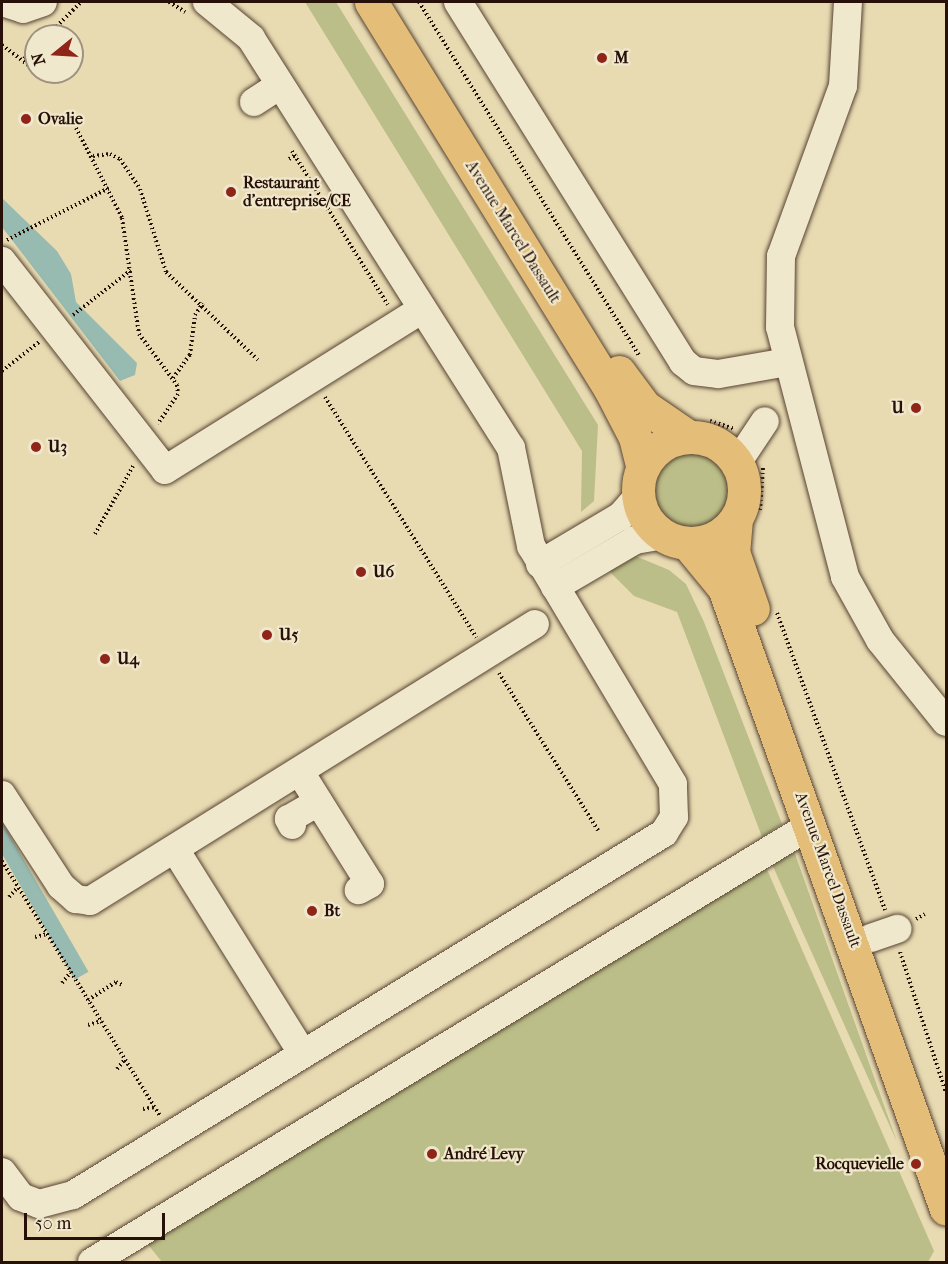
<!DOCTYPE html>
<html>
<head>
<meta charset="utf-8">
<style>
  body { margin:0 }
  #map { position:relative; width:948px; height:1264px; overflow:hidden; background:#e8dbb2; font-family:"IM FELL French Canon",serif }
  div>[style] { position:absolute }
  .green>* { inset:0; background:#bbbe88 }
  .round { border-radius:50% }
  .water>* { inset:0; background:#97bbb0; transform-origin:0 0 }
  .path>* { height:4px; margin-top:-2px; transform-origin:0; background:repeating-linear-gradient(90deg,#271007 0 1.5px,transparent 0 4.5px) }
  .roads { filter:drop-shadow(0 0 2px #574332) drop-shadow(0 0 2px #574332) }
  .minor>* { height:28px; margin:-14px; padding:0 14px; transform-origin:14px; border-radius:14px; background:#f0e8cd }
  .major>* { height:33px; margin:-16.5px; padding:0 16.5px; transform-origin:16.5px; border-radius:16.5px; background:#e4be79 }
  .major>.ring { margin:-16.5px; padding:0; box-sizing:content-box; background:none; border:33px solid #e4be79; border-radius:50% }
  .dots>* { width:16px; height:16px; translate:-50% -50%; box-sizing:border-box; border:3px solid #f0e8cd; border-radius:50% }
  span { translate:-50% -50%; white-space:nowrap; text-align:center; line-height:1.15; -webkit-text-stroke:4.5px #f0e8cd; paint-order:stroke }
  .poi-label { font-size:16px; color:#271007; font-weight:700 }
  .left { translate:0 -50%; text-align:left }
  .right { translate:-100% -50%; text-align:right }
  .street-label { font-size:16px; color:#271007 }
  .frame { position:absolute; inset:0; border:3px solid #271007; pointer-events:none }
  .north { position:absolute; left:24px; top:24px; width:60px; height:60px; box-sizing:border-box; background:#f0e8cd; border:2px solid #a0927e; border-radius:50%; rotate:252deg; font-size:16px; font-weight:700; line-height:24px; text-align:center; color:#271007 }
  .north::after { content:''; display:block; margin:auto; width:21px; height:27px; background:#8f2418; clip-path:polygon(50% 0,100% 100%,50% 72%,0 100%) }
  .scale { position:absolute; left:24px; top:1213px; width:141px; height:27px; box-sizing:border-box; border:3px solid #271007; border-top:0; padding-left:8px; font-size:18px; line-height:21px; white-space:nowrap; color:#271007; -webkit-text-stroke:4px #f0e8cd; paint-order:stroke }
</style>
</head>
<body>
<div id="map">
  <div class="green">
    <div style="clip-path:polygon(305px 2px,336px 2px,598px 425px,594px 501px,581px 512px,582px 451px)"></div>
    <div class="round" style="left:653px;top:451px;width:78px;height:78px"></div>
    <div style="clip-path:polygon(633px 555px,669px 570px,686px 584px,704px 622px,782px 824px,762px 837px,677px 612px,634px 596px,608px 570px)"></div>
    <div style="clip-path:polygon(794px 851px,897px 1142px,771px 862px)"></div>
    <div style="clip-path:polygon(765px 865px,934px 1251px,928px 1262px,162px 1262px,145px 1241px)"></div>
  </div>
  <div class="water">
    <div style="clip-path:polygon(2px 198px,57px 251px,71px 274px,76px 302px,137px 363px,135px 375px,120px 381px,2px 227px)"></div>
    <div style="left:2px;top:822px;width:173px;height:16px;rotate:60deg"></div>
  </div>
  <div class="path">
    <div style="left:169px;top:2px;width:19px;rotate:32deg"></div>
    <div style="left:419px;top:2px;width:416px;rotate:58.1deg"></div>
    <div style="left:47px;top:36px;width:48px;rotate:-45deg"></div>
    <div style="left:2px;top:45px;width:43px;rotate:37.4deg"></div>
    <div style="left:24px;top:59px;width:17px;rotate:-45deg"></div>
    <div style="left:37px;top:72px;width:10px;rotate:45deg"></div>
    <div style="left:76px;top:128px;width:101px;rotate:62.9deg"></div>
    <div style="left:122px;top:218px;width:117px;rotate:81.7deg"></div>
    <div style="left:139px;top:334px;width:64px;rotate:53.3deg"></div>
    <div style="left:177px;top:385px;width:9px;rotate:84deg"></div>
    <div style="left:178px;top:394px;width:36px;rotate:124deg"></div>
    <div style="left:292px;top:151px;width:181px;rotate:58.1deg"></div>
    <div style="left:93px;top:156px;width:17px;rotate:-7deg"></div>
    <div style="left:110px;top:154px;width:11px;rotate:27deg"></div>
    <div style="left:120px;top:159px;width:36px;rotate:56deg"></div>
    <div style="left:140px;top:189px;width:87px;rotate:72.6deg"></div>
    <div style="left:166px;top:272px;width:127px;rotate:43.7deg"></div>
    <div style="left:289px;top:159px;width:9px;rotate:-32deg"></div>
    <div style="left:7px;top:240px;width:117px;rotate:-27deg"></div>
    <div style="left:73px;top:315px;width:73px;rotate:-37.8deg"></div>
    <div style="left:2px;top:371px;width:47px;rotate:-38.1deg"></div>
    <div style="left:173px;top:378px;width:29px;rotate:-54deg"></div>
    <div style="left:190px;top:355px;width:40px;rotate:-82.9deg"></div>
    <div style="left:195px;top:315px;width:14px;rotate:-56deg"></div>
    <div style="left:325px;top:397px;width:284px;rotate:57.8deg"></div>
    <div style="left:710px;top:421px;width:25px;rotate:18deg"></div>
    <div style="left:760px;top:510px;width:43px;rotate:-86deg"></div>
    <div style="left:95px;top:534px;width:78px;rotate:-60.8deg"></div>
    <div style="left:777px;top:613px;width:316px;rotate:70deg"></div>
    <div style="left:499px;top:673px;width:186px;rotate:57.8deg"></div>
    <div style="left:2px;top:861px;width:301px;rotate:58.2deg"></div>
    <div style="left:9px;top:897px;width:13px;rotate:-48deg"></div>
    <div style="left:916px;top:919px;width:10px;rotate:-29deg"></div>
    <div style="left:35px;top:937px;width:12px;rotate:-14deg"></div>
    <div style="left:900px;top:952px;width:148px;rotate:71.9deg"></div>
    <div style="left:62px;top:983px;width:14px;rotate:-51deg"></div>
    <div style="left:88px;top:1000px;width:33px;rotate:-33deg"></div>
    <div style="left:116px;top:982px;width:8px;rotate:23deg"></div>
    <div style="left:88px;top:1025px;width:14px;rotate:-17deg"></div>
    <div style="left:117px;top:1069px;width:13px;rotate:-51deg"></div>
    <div style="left:143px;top:1109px;width:12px;rotate:-9deg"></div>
  </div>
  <div class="roads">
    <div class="minor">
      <div style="left:2px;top:2px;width:22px;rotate:18deg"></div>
      <div style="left:23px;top:9px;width:21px;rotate:-19deg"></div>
      <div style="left:458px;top:2px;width:425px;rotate:58deg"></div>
      <div style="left:683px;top:362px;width:14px;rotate:39deg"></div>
      <div style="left:694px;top:371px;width:25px;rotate:7deg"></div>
      <div style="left:719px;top:374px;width:70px;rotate:-9.9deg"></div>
      <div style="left:848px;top:2px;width:84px;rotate:93.4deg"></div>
      <div style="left:843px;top:86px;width:181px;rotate:110deg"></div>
      <div style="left:781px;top:256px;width:71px;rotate:90.8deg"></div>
      <div style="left:780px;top:327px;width:258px;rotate:75.4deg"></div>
      <div style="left:845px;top:577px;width:72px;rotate:60.9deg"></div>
      <div style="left:880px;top:640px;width:105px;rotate:51.2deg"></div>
      <div style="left:254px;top:102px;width:31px;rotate:-33deg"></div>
      <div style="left:2px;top:261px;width:265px;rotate:52deg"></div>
      <div style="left:165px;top:470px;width:302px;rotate:-32deg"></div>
      <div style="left:737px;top:463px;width:50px;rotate:-56.3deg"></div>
      <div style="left:540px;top:564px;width:94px;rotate:-30.7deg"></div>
      <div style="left:621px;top:516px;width:28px;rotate:-49deg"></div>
      <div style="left:555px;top:587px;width:93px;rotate:-30.4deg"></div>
      <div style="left:635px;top:540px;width:28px;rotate:-10deg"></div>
      <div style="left:300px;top:772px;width:132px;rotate:58deg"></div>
      <div style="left:370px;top:884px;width:13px;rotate:151deg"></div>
      <div style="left:2px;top:795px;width:108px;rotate:57deg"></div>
      <div style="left:61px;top:886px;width:20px;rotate:41deg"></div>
      <div style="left:76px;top:899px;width:14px;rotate:8deg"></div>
      <div style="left:90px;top:901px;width:524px;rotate:-31.9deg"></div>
      <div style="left:292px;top:825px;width:7px;rotate:-117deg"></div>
      <div style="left:289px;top:819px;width:34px;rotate:-30deg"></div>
      <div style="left:176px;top:851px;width:238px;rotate:58deg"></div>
      <div style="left:871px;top:938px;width:28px;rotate:-19deg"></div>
      <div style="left:2px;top:1172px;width:31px;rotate:53deg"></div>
      <div style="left:21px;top:1197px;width:19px;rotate:21deg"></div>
      <div style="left:39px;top:1204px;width:35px;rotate:-15deg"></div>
      <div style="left:73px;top:1195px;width:693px;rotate:-31.49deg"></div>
      <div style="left:664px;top:833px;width:19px;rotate:-58deg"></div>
      <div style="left:674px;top:817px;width:33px;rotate:-92deg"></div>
      <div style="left:673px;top:784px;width:277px;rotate:-120.8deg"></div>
      <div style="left:531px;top:546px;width:100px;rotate:-101.5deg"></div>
      <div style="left:511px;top:448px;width:485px;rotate:-122.4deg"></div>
      <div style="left:251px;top:38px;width:57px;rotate:-140.7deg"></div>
      <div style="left:92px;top:1262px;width:841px;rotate:-31.29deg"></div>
    </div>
    <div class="major">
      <div style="left:371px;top:2px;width:455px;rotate:58.3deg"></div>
      <div style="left:610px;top:389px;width:54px;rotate:62.5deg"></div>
      <div style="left:635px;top:437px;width:32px;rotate:76deg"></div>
      <div style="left:619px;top:372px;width:44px;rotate:53.4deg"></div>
      <div style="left:645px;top:407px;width:53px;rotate:34.3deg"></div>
      <div class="ring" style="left:638px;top:437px;width:73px;height:73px"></div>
      <div style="left:736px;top:519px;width:33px;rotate:95deg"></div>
      <div style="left:733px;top:552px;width:60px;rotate:70.7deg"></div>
      <div style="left:687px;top:543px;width:58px;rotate:50.6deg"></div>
      <div style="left:724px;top:588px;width:659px;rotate:70.33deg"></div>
    </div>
  </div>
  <div class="dots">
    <div style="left:602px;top:58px;background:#8f2418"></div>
    <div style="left:26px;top:119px;background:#8f2418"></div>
    <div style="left:231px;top:192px;background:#8f2418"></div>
    <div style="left:916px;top:408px;background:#8f2418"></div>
    <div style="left:36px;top:447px;background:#8f2418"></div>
    <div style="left:361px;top:572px;background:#8f2418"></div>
    <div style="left:267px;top:635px;background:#8f2418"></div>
    <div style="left:105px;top:659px;background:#8f2418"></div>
    <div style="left:312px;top:911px;background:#8f2418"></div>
    <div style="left:432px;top:1154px;background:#8f2418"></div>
    <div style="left:916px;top:1164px;background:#8f2418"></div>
  </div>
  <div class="poi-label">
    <span class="left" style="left:614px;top:58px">M</span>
    <span class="left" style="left:38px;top:119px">Ovalie</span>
    <span class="left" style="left:243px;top:192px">Restaurant<br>d'entreprise/CE</span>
    <span class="right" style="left:904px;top:408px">U</span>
    <span class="left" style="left:48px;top:447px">U3</span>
    <span class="left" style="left:373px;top:572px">U6</span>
    <span class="left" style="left:279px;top:635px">U5</span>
    <span class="left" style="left:117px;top:659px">U4</span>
    <span class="left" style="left:324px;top:911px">Bt</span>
    <span class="left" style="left:444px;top:1154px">André Levy</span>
    <span class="right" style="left:904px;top:1164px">Rocquevielle</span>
  </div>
  <div class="street-label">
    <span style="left:513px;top:232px;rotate:58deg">Avenue Marcel Dassault</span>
    <span style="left:828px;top:870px;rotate:70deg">Avenue Marcel Dassault</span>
  </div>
  <div class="frame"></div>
  <div class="north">N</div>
  <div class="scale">50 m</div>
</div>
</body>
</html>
